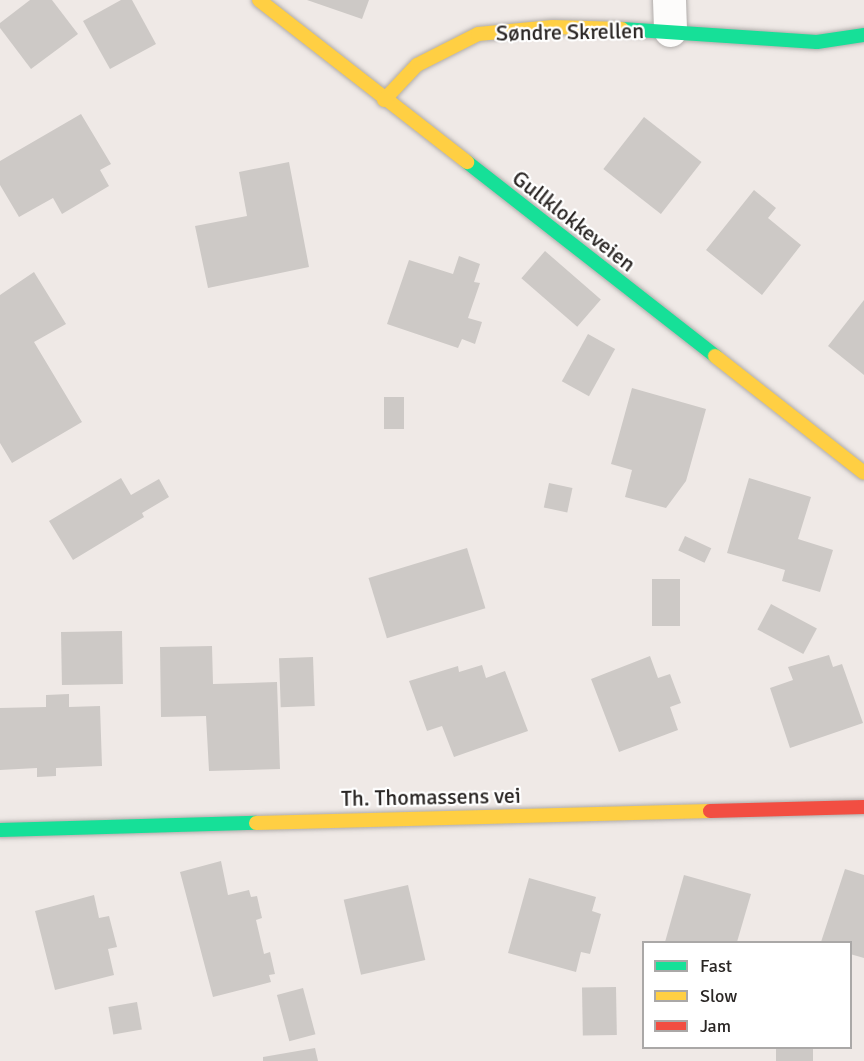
<!DOCTYPE html>
<html>
<head>
<meta charset="utf-8">
<style>
  body { margin:0 }
  #map { position:relative; width:864px; height:1061px; overflow:hidden; background:#efe9e6; font-family:Signika,sans-serif }
  div>[style] { position:absolute }
  .building>* { inset:0; background:#cdc9c6; transform-origin:0 0 }
  .roads { filter:drop-shadow(0 0 2px #b0acaa) drop-shadow(0 0 2px #b0acaa) }
  .street>* { height:33px; margin:-16.5px; padding:0 16.5px; transform-origin:16.5px; border-radius:16.5px; background:#fdfcfb }
  .fast>* { height:14px; margin:-7px; padding:0 7px; transform-origin:7px; border-radius:7px; background:#16e098 }
  .slow>* { height:14px; margin:-7px; padding:0 7px; transform-origin:7px; border-radius:7px; background:#ffcf43 }
  .jam>* { height:14px; margin:-7px; padding:0 7px; transform-origin:7px; border-radius:7px; background:#f24e42 }
  span { translate:-50% -50%; white-space:nowrap; text-align:center; line-height:1.15; -webkit-text-stroke:4.5px #fff; paint-order:stroke }
  .street-label { font-size:22px; color:#2a2624 }
  .legend { position:absolute; left:642px; top:941px; width:210px; height:108px; box-sizing:border-box; background:#fff; border:2px solid #aaa8a7; margin:0; padding:8px 10px; list-style:none; font-size:18px; color:#2a2624 }
  .legend li { display:flex; align-items:center; gap:12px; height:30px }
  .legend b { width:30px; border:2px solid #aaa8a7 }
</style>
</head>
<body>
<div id="map">
  <div class="building">
    <div style="clip-path:polygon(30px 0,52px 0,78px 34px,31px 69px,0 28px,0 23px)"></div>
    <div style="clip-path:polygon(121px 0,132px 0,156px 44px,110px 69px,83px 21px)"></div>
    <div style="clip-path:polygon(307px 0,369px 0,362px 19px)"></div>
    <div style="clip-path:polygon(81px 114px,111px 164px,100px 170px,109px 186px,62px 214px,53px 198px,19px 217px,0 185px,0 161px)"></div>
    <div style="left:644px;top:117px;width:73px;height:66px;rotate:38deg"></div>
    <div style="clip-path:polygon(289px 162px,309px 267px,208px 288px,195px 226px,247px 216px,239px 172px)"></div>
    <div style="clip-path:polygon(754px 190px,776px 208px,768px 218px,801px 245px,762px 295px,706px 250px)"></div>
    <div style="left:545px;top:251px;width:74px;height:36px;rotate:41deg"></div>
    <div style="clip-path:polygon(459px 256px,480px 264px,474px 282px,480px 283px,468px 318px,482px 322px,475px 344px,462px 339px,458px 348px,387px 324px,409px 260px,453px 274px)"></div>
    <div style="clip-path:polygon(34px 272px,66px 324px,34px 342px,82px 422px,12px 463px,0 443px,0 295px)"></div>
    <div style="clip-path:polygon(864px 300px,864px 375px,828px 346px)"></div>
    <div style="left:588px;top:334px;width:31px;height:54px;rotate:29deg"></div>
    <div style="clip-path:polygon(632px 388px,706px 409px,686px 481px,666px 508px,625px 497px,632px 470px,611px 464px)"></div>
    <div style="left:384px;top:397px;width:20px;height:32px"></div>
    <div style="clip-path:polygon(121px 478px,131px 495px,159px 479px,169px 497px,142px 513px,144px 517px,73px 560px,49px 521px)"></div>
    <div style="clip-path:polygon(749px 478px,811px 497px,798px 539px,833px 550px,820px 592px,782px 581px,785px 570px,727px 553px)"></div>
    <div style="left:549px;top:483px;width:24px;height:25px;rotate:12deg"></div>
    <div style="left:685px;top:536px;width:29px;height:16px;rotate:25deg"></div>
    <div style="left:467px;top:548px;width:63px;height:103px;rotate:73deg"></div>
    <div style="left:652px;top:579px;width:28px;height:47px"></div>
    <div style="left:771px;top:604px;width:52px;height:29px;rotate:28deg"></div>
    <div style="left:122px;top:631px;width:53px;height:61px;rotate:89deg"></div>
    <div style="clip-path:polygon(212px 646px,213px 684px,277px 682px,280px 769px,209px 771px,206px 716px,161px 717px,160px 647px)"></div>
    <div style="clip-path:polygon(829px 655px,833px 667px,842px 664px,863px 723px,790px 748px,770px 688px,793px 680px,788px 667px)"></div>
    <div style="clip-path:polygon(650px 656px,658px 678px,670px 674px,681px 703px,670px 707px,678px 730px,619px 752px,591px 679px)"></div>
    <div style="left:313px;top:657px;width:49px;height:34px;rotate:88deg"></div>
    <div style="clip-path:polygon(482px 665px,486px 678px,505px 671px,528px 731px,454px 757px,442px 726px,427px 731px,409px 681px,458px 666px,459px 672px)"></div>
    <div style="clip-path:polygon(69px 694px,69px 707px,100px 706px,102px 766px,56px 768px,56px 776px,37px 777px,37px 768px,0 770px,0 708px,46px 707px,46px 695px)"></div>
    <div style="clip-path:polygon(221px 861px,228px 895px,249px 890px,251px 897px,257px 896px,262px 918px,256px 920px,264px 954px,270px 952px,275px 974px,269px 975px,271px 982px,213px 997px,180px 872px)"></div>
    <div style="clip-path:polygon(845px 869px,864px 875px,864px 958px,850px 954px,850px 942px,821px 942px)"></div>
    <div style="clip-path:polygon(684px 875px,751px 894px,737px 942px,665px 942px)"></div>
    <div style="clip-path:polygon(529px 878px,596px 897px,592px 911px,601px 914px,590px 954px,581px 952px,576px 972px,508px 953px)"></div>
    <div style="left:408px;top:885px;width:77px;height:66px;rotate:77deg"></div>
    <div style="clip-path:polygon(94px 895px,99px 918px,109px 916px,117px 947px,108px 949px,114px 975px,55px 990px,35px 911px)"></div>
    <div style="left:616px;top:987px;width:48px;height:34px;rotate:89deg"></div>
    <div style="left:303px;top:988px;width:48px;height:27px;rotate:75deg"></div>
    <div style="left:137px;top:1002px;width:28px;height:29px;rotate:80deg"></div>
    <div style="clip-path:polygon(315px 1048px,318px 1061px,263px 1061px,263px 1057px)"></div>
    <div style="left:776px;top:1048px;width:37px;height:13px"></div>
  </div>
  <div class="roads">
    <div class="street">
      <div style="left:669px;top:0;width:30px;rotate:88deg"></div>
    </div>
    <div class="fast">
      <div style="left:622px;top:29px;width:195px;rotate:3.8deg"></div>
      <div style="left:817px;top:42px;width:48px;rotate:-8.5deg"></div>
      <div style="left:467px;top:162px;width:315px;rotate:38deg"></div>
      <div style="left:0;top:830px;width:256px;rotate:-1.6deg"></div>
    </div>
    <div class="slow">
      <div style="left:259px;top:0;width:264px;rotate:37.9deg"></div>
      <div style="left:384px;top:100px;width:48px;rotate:-46.7deg"></div>
      <div style="left:417px;top:65px;width:68px;rotate:-26.9deg"></div>
      <div style="left:478px;top:34px;width:75px;rotate:-5.3deg"></div>
      <div style="left:553px;top:27px;width:69px;rotate:1.7deg"></div>
      <div style="left:715px;top:356px;width:189px;rotate:38.1deg"></div>
      <div style="left:256px;top:823px;width:454px;rotate:-1.5deg"></div>
    </div>
    <div class="jam">
      <div style="left:710px;top:811px;width:154px;rotate:-1.5deg"></div>
    </div>
  </div>
  <div class="street-label">
    <span style="left:570px;top:32px;rotate:-1deg">Søndre Skrellen</span>
    <span style="left:574px;top:221px;rotate:38deg">Gullklokkeveien</span>
    <span style="left:431px;top:797px;rotate:-1deg">Th. Thomassens vei</span>
  </div>
  <ul class="legend">
  <li><b style="height:8px;background:#16e098"></b>Fast</li>
  <li><b style="height:8px;background:#ffcf43"></b>Slow</li>
  <li><b style="height:8px;background:#f24e42"></b>Jam</li>
  </ul>
</div>
</body>
</html>
